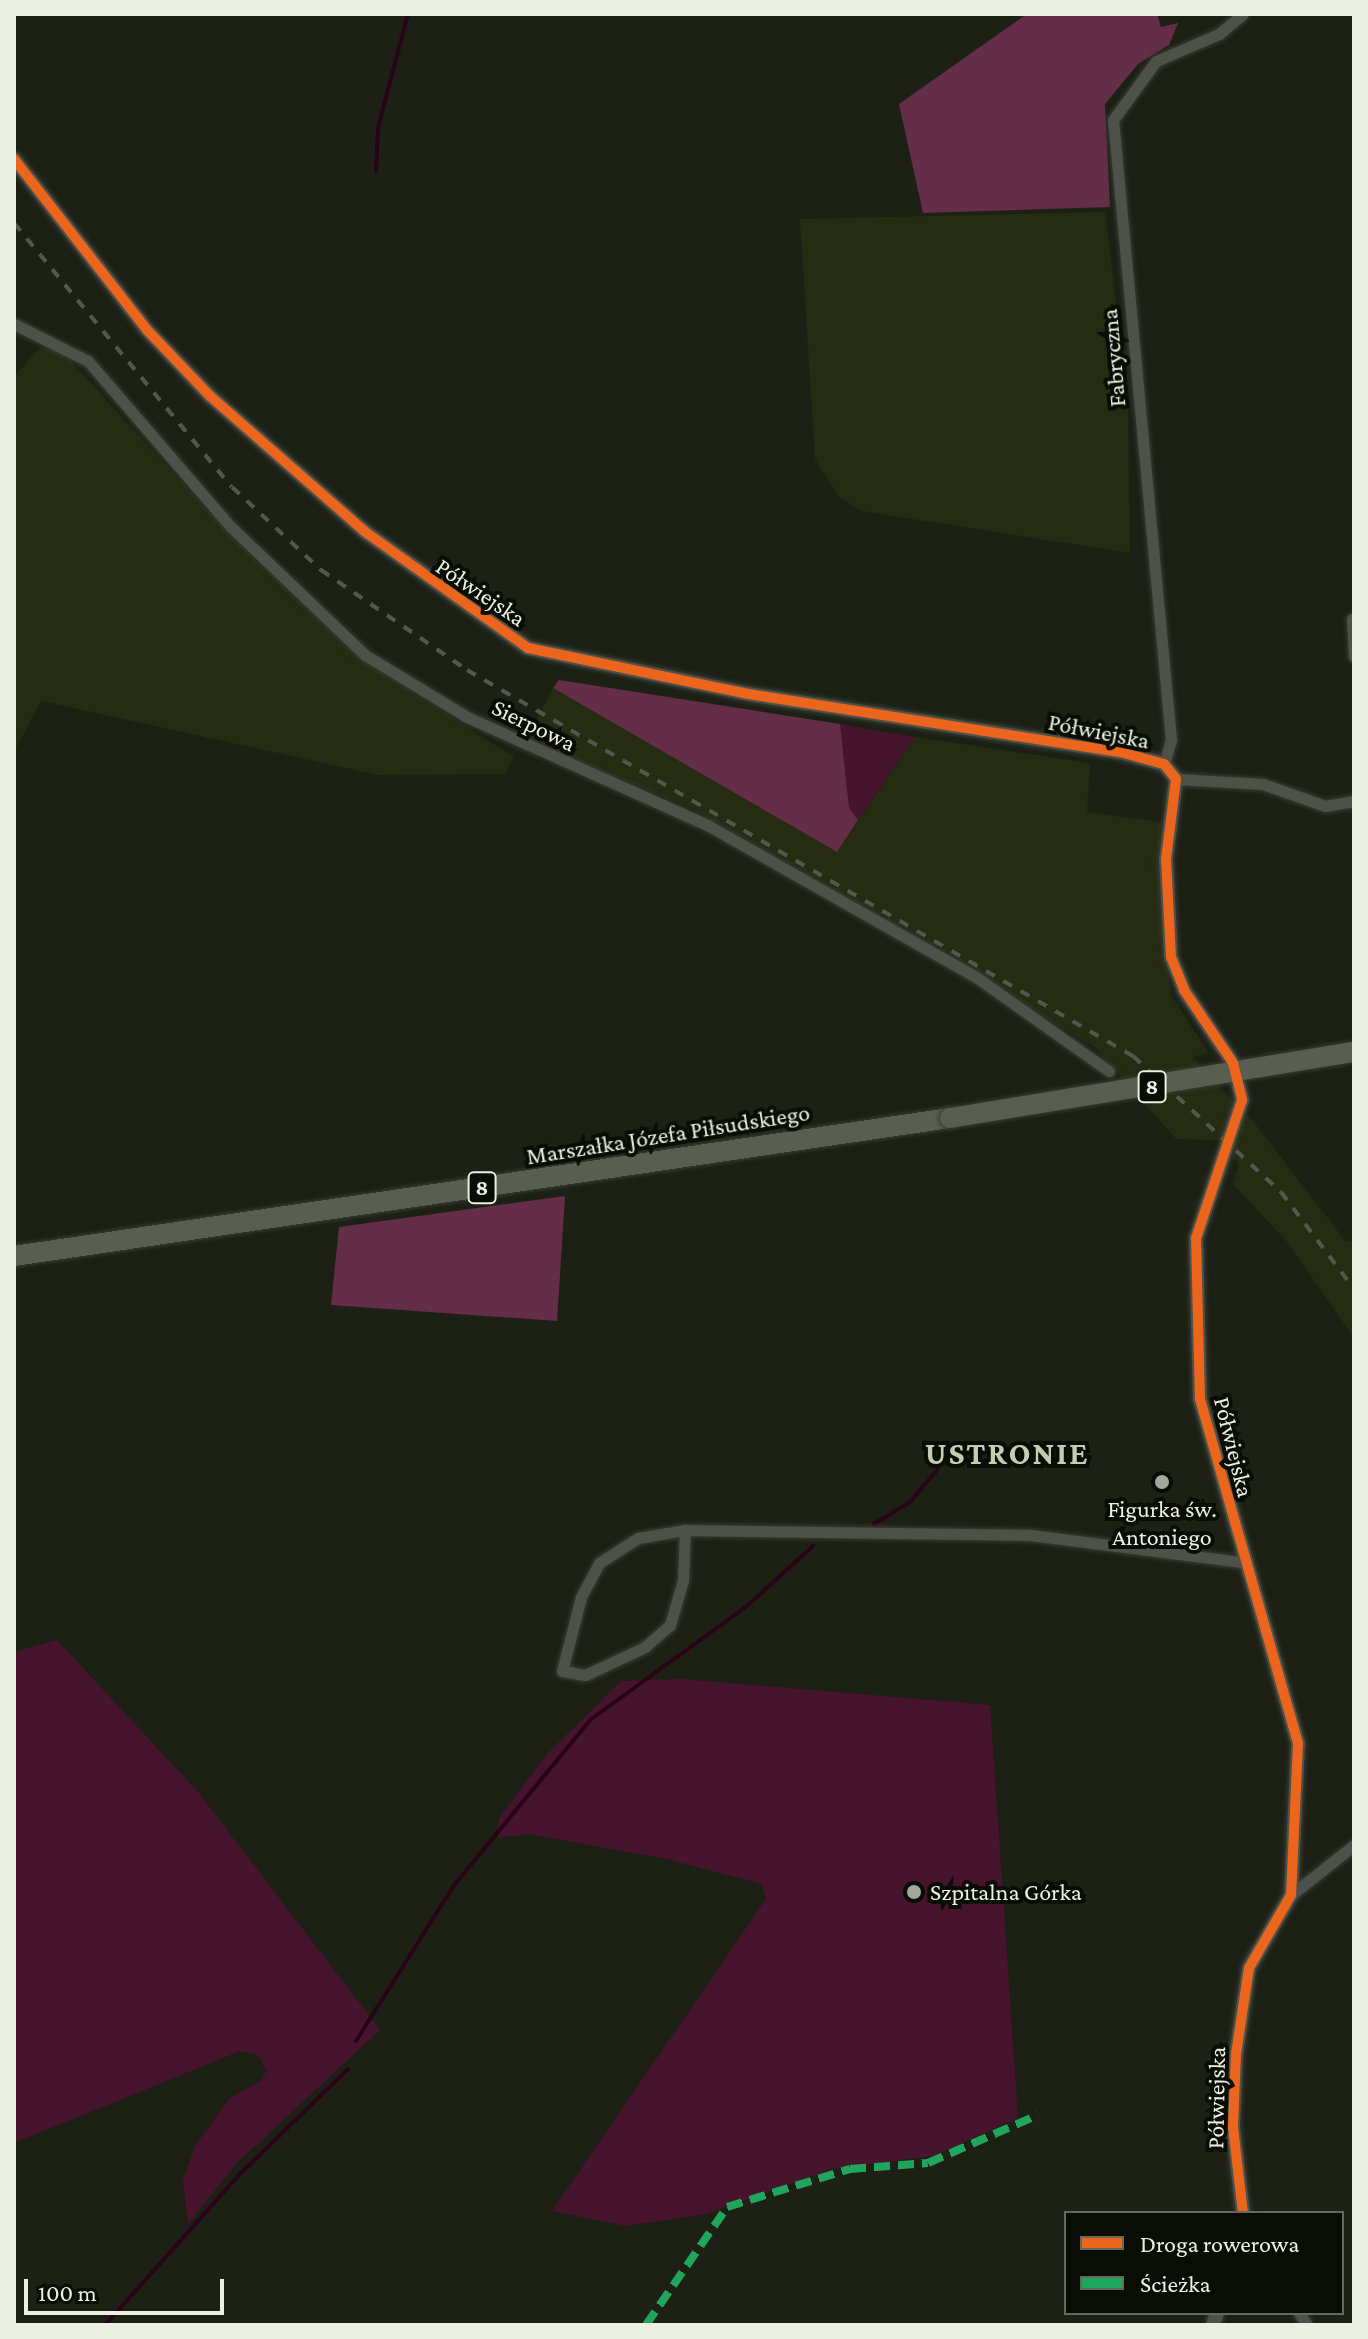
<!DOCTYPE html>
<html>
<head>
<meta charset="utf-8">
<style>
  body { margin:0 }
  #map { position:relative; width:1368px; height:2339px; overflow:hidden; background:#1d2015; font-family:"Crimson Pro",serif }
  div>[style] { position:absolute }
  .built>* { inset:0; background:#252c12 }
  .green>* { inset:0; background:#47142e }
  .forest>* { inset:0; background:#652e48 }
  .stream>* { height:4px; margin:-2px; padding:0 2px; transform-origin:2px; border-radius:2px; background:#290317 }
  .roads { filter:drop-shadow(0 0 2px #383b33) drop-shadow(0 0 2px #383b33) }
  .minor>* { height:11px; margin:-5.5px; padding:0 5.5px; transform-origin:5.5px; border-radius:5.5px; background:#4e5149 }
  .tertiary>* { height:14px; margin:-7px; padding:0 7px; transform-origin:7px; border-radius:7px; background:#4e5149 }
  .trunk>* { height:20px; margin:-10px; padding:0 10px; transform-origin:10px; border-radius:10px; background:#595e50 }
  .rail>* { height:4px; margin-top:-2px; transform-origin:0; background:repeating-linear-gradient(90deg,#54574e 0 10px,transparent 0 20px) }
  .bridges { filter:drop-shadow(0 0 2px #383b33) drop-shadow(0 0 2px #383b33) }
  .trunk-bridge>* { height:20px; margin:-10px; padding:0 10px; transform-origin:10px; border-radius:10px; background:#595e50 }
  .quiet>* { height:8px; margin-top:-4px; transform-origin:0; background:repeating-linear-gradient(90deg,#20a55d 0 16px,transparent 0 24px) }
  .cycleway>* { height:10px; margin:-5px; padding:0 5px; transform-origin:5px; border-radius:5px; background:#eb651d }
  .dots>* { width:22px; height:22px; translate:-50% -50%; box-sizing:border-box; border:4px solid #0a0d05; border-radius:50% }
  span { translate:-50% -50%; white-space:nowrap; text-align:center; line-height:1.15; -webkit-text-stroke:8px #0a0d05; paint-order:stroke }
  .shield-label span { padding:2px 6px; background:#0a0d05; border:2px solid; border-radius:6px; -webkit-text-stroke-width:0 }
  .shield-label { font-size:22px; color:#ebf0e2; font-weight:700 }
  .street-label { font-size:24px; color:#ebf0e2 }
  .poi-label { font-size:24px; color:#ebf0e2 }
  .left { translate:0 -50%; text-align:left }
  .district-label { font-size:32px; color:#c4cdb2; font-weight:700; letter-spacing:2px }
  .frame { position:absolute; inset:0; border:16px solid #ebf0e2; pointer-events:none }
  .legend { position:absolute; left:1064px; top:2211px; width:280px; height:104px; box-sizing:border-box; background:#0a0d05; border:2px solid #64685d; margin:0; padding:10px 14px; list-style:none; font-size:24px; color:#ebf0e2 }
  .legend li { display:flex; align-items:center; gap:16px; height:40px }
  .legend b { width:40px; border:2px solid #64685d }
  .scale { position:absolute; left:24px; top:2279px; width:200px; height:36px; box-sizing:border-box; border:4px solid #ebf0e2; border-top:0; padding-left:10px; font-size:24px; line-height:28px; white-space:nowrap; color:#ebf0e2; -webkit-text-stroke:6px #0a0d05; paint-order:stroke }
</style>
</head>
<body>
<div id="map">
  <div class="built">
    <div style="clip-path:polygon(1105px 212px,1128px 402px,1130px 553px,861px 511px,839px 497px,815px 459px,800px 219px)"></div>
    <div style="clip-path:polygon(39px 348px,60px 349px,226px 531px,361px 660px,514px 757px,505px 774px,378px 775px,41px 701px,14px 752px,14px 377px)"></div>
    <div style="clip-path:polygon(553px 688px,837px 852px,915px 737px,1090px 763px,1087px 812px,1167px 823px,1159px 872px,1171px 995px,1209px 1053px,1192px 1057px,1253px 1121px,1346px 1242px,1354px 1239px,1354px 1338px,1288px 1243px,1233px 1184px,1239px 1165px,1217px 1140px,1176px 1139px,1094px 1047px,690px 807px,526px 741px)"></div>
  </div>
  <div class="green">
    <div style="clip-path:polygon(840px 724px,915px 737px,858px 820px,849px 808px)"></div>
    <div style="clip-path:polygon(57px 1640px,198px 1792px,380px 2030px,236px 2164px,188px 2224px,183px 2180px,195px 2146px,230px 2098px,261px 2081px,267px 2070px,258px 2055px,240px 2051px,14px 2143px,14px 1652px)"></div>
    <div style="clip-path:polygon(682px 1679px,990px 1705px,1018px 2118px,933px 2156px,832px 2169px,706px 2214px,626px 2226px,552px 2211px,766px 1899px,762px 1884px,667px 1859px,528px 1834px,497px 1838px,499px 1818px,547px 1754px,621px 1681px)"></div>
  </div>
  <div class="forest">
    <div style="clip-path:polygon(1027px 14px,1157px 14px,1161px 27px,1178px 23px,1169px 45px,1138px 64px,1105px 104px,1110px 207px,923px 213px,899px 104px)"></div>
    <div style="clip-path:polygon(559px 680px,840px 724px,849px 808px,858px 820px,837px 852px,553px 688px)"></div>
    <div style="clip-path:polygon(565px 1196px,557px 1321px,331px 1305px,339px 1227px)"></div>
  </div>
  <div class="stream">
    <div style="left:376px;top:171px;width:43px;rotate:-87.3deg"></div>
    <div style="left:378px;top:128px;width:118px;rotate:-75.3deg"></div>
    <div style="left:874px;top:1524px;width:42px;rotate:-31.4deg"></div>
    <div style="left:910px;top:1502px;width:42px;rotate:-49.8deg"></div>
    <div style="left:356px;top:2041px;width:186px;rotate:-57.8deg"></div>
    <div style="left:455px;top:1884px;width:212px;rotate:-50.5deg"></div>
    <div style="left:590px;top:1720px;width:195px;rotate:-36deg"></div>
    <div style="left:748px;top:1605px;width:88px;rotate:-42.2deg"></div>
    <div style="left:105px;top:2325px;width:204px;rotate:-48.2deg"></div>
    <div style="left:241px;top:2173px;width:149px;rotate:-44.2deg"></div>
  </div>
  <div class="roads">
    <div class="minor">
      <div style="left:14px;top:324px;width:83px;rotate:26.6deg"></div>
      <div style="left:88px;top:361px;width:219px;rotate:49.3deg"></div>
      <div style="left:231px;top:527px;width:185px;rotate:43.7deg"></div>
      <div style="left:365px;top:655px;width:119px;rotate:31.3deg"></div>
      <div style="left:467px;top:717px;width:265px;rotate:24.2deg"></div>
      <div style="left:709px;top:826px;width:307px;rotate:29.5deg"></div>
      <div style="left:976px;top:977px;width:163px;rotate:35.3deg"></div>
      <div style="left:1352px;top:619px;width:37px;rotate:87deg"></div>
      <div style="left:1164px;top:764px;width:25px;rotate:-74deg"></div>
      <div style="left:1171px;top:740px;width:623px;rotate:-95.34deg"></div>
      <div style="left:1113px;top:120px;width:73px;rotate:-53.9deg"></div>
      <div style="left:1156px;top:61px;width:69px;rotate:-23.2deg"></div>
      <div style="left:1219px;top:34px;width:31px;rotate:-40deg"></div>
      <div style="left:1176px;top:779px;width:87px;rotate:3.3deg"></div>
      <div style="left:1263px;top:784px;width:66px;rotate:19.5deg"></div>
      <div style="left:1325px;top:806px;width:29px;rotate:-10deg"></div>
      <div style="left:685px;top:1530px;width:50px;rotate:92.3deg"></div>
      <div style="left:683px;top:1580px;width:47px;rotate:106.1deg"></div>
      <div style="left:670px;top:1625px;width:33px;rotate:139deg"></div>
      <div style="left:645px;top:1647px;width:66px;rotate:155deg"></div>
      <div style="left:585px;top:1675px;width:23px;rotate:-170deg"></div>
      <div style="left:562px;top:1671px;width:76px;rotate:-75.6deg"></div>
      <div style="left:581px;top:1597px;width:38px;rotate:-62deg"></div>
      <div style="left:599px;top:1563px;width:46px;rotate:-32.7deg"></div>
      <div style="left:638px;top:1538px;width:48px;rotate:-9.7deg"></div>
      <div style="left:685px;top:1530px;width:345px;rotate:0.8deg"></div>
      <div style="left:1030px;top:1535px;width:214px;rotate:7.3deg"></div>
      <div style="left:1291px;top:1895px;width:80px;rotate:-38.4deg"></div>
      <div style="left:1299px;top:2313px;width:14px;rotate:56deg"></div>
    </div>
    <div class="tertiary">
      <div style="left:14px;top:159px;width:218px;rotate:52.1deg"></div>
      <div style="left:148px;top:331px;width:90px;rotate:46.4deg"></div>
      <div style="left:210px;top:396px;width:205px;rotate:41.2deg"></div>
      <div style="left:364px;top:531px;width:201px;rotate:35.5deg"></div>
      <div style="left:528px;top:648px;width:225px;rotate:11.8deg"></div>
      <div style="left:748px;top:694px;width:376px;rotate:8.9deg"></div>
      <div style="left:1120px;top:752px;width:46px;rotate:15.3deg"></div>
      <div style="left:1164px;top:764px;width:19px;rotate:51deg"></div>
      <div style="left:1176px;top:779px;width:81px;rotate:97.1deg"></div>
      <div style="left:1166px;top:859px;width:98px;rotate:87.1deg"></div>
      <div style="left:1171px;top:957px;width:35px;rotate:68deg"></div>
      <div style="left:1184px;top:990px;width:88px;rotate:56.1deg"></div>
      <div style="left:1233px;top:1063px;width:38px;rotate:76deg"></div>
      <div style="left:1242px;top:1100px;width:145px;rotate:108.4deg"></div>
      <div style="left:1196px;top:1238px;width:161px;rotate:88.6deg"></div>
      <div style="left:1200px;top:1399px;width:358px;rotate:74.1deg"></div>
      <div style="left:1298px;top:1743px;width:152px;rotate:92.6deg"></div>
      <div style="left:1291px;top:1895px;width:84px;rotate:119.9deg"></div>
      <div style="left:1249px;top:1968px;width:87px;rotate:98.6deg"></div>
      <div style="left:1236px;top:2054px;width:73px;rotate:92.4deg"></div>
      <div style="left:1233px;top:2127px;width:87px;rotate:83.4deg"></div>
      <div style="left:1213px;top:2325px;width:13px;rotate:-72deg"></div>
    </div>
    <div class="trunk">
      <div style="left:14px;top:1256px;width:946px;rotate:-8.39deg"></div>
    </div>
  </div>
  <div class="rail">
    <div style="left:14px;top:223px;width:342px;rotate:50.5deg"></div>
    <div style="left:232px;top:487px;width:122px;rotate:43deg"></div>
    <div style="left:321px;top:570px;width:177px;rotate:34.4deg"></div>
    <div style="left:467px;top:670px;width:770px;rotate:30.1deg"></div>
    <div style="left:1133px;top:1056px;width:201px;rotate:42.6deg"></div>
    <div style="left:1281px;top:1192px;width:121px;rotate:53deg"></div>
  </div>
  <div class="bridges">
    <div class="trunk-bridge">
      <div style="left:950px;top:1118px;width:409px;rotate:-9.3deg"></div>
    </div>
  </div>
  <div class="quiet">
    <div style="left:646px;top:2325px;width:143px;rotate:-55.5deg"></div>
    <div style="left:727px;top:2207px;width:129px;rotate:-17.2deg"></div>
    <div style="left:850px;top:2169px;width:78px;rotate:-4.4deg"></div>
    <div style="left:928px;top:2163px;width:120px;rotate:-23.6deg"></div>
  </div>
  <div class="cycleway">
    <div style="left:14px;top:159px;width:218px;rotate:52.1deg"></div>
    <div style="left:148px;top:331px;width:90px;rotate:46.4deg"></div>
    <div style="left:210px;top:396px;width:205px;rotate:41.2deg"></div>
    <div style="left:364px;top:531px;width:201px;rotate:35.5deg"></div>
    <div style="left:528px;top:648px;width:225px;rotate:11.8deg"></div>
    <div style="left:748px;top:694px;width:376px;rotate:8.9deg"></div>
    <div style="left:1120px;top:752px;width:46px;rotate:15.3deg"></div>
    <div style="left:1164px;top:764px;width:19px;rotate:51deg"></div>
    <div style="left:1176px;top:779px;width:81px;rotate:97.1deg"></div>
    <div style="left:1166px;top:859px;width:98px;rotate:87.1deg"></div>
    <div style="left:1171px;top:957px;width:35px;rotate:68deg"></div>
    <div style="left:1184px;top:990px;width:88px;rotate:56.1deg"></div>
    <div style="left:1233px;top:1063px;width:38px;rotate:76deg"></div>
    <div style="left:1242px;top:1100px;width:145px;rotate:108.4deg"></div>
    <div style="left:1196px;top:1238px;width:161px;rotate:88.6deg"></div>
    <div style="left:1200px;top:1399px;width:358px;rotate:74.1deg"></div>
    <div style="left:1298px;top:1743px;width:152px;rotate:92.6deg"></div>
    <div style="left:1291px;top:1895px;width:84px;rotate:119.9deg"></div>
    <div style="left:1249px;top:1968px;width:87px;rotate:98.6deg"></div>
    <div style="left:1236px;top:2054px;width:73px;rotate:92.4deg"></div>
    <div style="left:1233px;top:2127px;width:87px;rotate:83.4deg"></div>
  </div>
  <div class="dots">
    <div style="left:1162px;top:1482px;background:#a3a79a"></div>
    <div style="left:914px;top:1892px;background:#a3a79a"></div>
  </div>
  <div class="shield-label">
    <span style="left:1152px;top:1087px">8</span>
    <span style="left:482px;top:1188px">8</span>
  </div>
  <div class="street-label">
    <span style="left:1113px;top:358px;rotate:-95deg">Fabryczna</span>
    <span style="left:481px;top:592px;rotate:34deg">Półwiejska</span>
    <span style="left:534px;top:725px;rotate:26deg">Sierpowa</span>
    <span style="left:1099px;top:731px;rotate:11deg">Półwiejska</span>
    <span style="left:668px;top:1134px;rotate:-9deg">Marszałka Józefa Piłsudskiego</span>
    <span style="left:1234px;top:1447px;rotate:76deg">Półwiejska</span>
    <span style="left:1216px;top:2098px;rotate:-89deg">Półwiejska</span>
  </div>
  <div class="poi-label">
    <span style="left:1162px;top:1523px">Figurka św.<br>Antoniego</span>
    <span class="left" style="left:930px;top:1892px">Szpitalna Górka</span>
  </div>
  <div class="district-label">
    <span style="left:1007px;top:1453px">USTRONIE</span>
  </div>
  <div class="frame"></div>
  <ul class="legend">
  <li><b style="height:10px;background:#eb651d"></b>Droga rowerowa</li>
  <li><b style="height:10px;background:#20a55d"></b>Ścieżka</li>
  </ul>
  <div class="scale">100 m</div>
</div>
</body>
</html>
